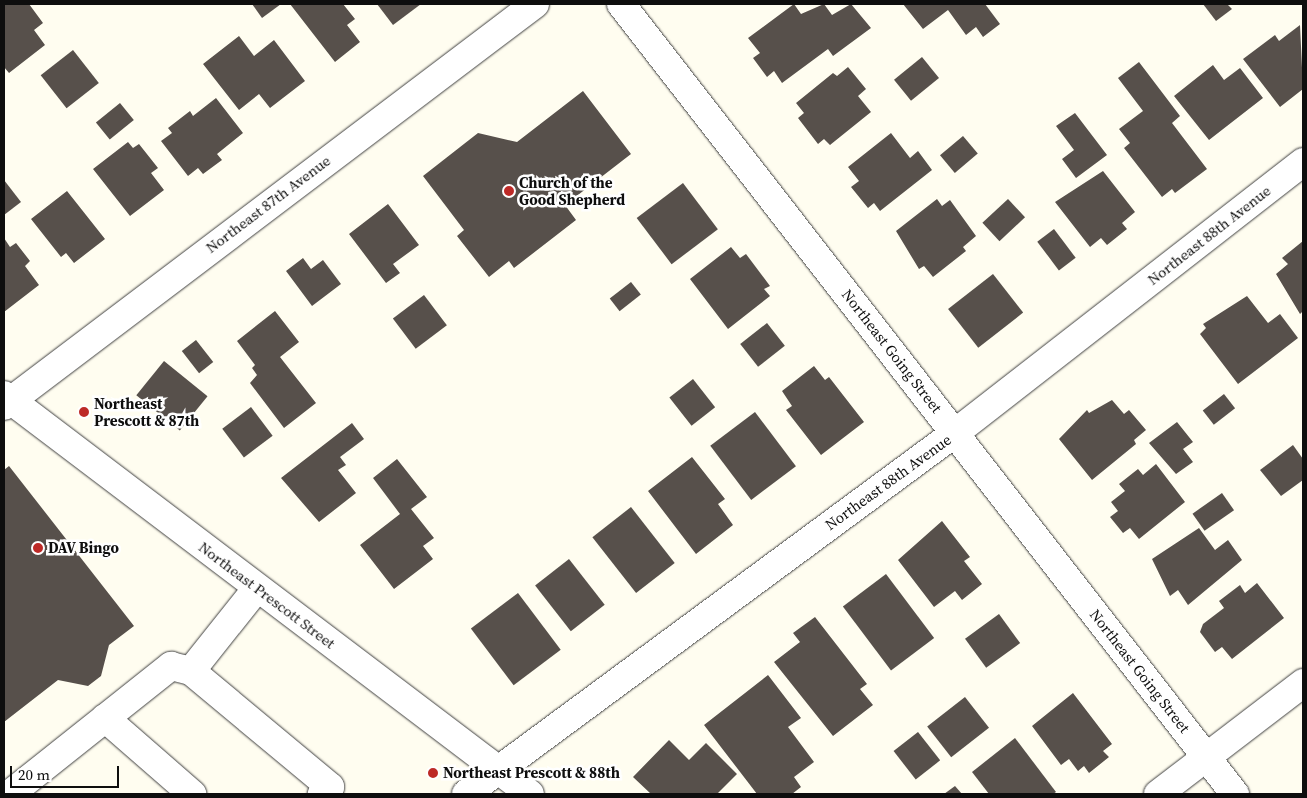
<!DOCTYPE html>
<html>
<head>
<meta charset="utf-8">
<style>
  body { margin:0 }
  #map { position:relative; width:1307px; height:798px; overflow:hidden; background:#fffdf0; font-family:"Source Serif 4",serif }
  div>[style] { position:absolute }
  .building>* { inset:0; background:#57504b; transform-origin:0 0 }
  .roads { filter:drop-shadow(0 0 1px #414141) drop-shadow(0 0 1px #414141) }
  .minor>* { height:28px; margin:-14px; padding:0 14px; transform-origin:14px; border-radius:14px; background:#fff }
  .dots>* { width:14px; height:14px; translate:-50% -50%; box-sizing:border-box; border:2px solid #fff; border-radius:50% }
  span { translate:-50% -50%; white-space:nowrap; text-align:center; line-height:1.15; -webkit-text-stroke:5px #fff; paint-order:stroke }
  .poi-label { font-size:15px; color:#0e0e0e; font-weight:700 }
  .left { translate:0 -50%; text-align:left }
  .street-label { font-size:15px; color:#0e0e0e }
  .frame { position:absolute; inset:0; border:5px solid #0e0e0e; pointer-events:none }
  .scale { position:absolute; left:10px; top:766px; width:109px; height:22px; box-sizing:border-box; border:2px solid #0e0e0e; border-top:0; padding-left:6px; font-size:15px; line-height:18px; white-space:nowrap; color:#0e0e0e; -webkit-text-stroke:4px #fff; paint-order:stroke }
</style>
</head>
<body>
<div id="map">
  <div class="building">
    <div style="clip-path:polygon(4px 4px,29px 4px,43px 23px,34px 30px,45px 45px,9px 73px,4px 67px)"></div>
    <div style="clip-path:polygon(252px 4px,281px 4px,262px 18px)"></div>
    <div style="clip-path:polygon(290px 4px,343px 4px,355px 19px,347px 25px,360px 42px,335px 62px)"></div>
    <div style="clip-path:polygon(377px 4px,421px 4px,393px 25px)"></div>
    <div style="clip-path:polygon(794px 4px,801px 14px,824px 4px,832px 15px,851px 4px,871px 28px,833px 56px,828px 49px,782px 83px,774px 71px,767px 77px,753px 58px,760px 53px,748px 38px)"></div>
    <div style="clip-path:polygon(903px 4px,985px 4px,1000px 24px,983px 37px,976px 27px,966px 35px,948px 10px,923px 29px)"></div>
    <div style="clip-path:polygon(1203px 4px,1227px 4px,1232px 9px,1216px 21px)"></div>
    <div style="clip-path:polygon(1300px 25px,1303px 89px,1280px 107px,1243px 59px,1275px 35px,1279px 41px)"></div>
    <div style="clip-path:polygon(239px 36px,254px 56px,274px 40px,305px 81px,270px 108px,259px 94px,239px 110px,203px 64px)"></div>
    <div style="left:73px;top:50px;width:42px;height:41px;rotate:52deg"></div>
    <div style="left:922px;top:57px;width:27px;height:36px;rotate:51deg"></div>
    <div style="clip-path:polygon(1139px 62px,1180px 116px,1172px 123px,1207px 169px,1175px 193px,1172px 189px,1162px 197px,1124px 148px,1130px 143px,1119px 129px,1143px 111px,1118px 78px)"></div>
    <div style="clip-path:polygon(1213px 65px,1224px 80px,1240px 68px,1263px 98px,1209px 140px,1174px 96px)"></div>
    <div style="clip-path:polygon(848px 67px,866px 89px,858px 96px,871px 112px,830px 145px,824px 139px,818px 144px,798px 118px,804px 113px,796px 103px,833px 73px,837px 76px)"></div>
    <div style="clip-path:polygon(583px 91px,631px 154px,565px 205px,576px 220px,514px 268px,509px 261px,489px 277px,457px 236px,464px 230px,423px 176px,478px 133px,517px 142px)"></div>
    <div style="clip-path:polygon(216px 98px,243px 133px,217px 154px,222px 160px,203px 174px,198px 168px,188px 176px,161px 141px,172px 133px,168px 128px,190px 111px,193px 116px)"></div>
    <div style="left:120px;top:103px;width:22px;height:31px;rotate:51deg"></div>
    <div style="clip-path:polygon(1075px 113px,1107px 155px,1076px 178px,1062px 159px,1074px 150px,1056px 126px)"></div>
    <div style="clip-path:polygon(891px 133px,910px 158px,918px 151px,932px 170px,880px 211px,874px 203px,868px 208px,851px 187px,859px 181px,848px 167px)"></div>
    <div style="left:963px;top:136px;width:23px;height:30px;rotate:50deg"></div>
    <div style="clip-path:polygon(128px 142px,133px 148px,139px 144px,158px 168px,151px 173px,164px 190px,130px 216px,93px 169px)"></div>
    <div style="clip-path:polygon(1103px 171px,1135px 212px,1122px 223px,1127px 229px,1107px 245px,1101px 238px,1090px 247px,1055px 202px)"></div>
    <div style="clip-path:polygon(4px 180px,21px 202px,4px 215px)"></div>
    <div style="left:683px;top:183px;width:58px;height:58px;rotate:53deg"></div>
    <div style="clip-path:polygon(67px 191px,105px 239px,74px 263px,66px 253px,61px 257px,31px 219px)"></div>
    <div style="clip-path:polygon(937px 199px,942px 206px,950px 200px,976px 236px,963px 247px,966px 251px,933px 277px,924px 266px,919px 269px,896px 231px)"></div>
    <div style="left:1008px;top:199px;width:25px;height:35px;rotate:47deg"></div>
    <div style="clip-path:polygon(388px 204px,419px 245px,393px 264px,400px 273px,386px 283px,349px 234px)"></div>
    <div style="left:1054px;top:229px;width:36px;height:21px;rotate:53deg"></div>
    <div style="clip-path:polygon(4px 238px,10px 247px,16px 243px,30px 261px,25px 266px,39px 285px,4px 312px)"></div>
    <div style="clip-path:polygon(1303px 241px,1303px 311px,1300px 314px,1276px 274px,1288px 264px,1282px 258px)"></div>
    <div style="clip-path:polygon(731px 247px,740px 258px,746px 254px,770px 286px,764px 289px,770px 296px,728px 329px,690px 279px)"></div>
    <div style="clip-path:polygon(303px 258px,311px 269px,323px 260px,341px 284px,312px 306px,286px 271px)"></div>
    <div style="left:993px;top:274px;width:49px;height:57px;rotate:52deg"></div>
    <div style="left:631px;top:282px;width:16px;height:27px;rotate:52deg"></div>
    <div style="left:424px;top:295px;width:38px;height:39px;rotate:53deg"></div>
    <div style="clip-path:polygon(1247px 296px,1268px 323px,1280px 314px,1298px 338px,1238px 384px,1200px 334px,1206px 328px,1203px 324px)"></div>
    <div style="clip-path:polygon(275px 311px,299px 342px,280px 357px,316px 403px,284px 428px,250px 383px,257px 375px,252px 368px,255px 365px,237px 341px)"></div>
    <div style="left:767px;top:323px;width:29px;height:34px;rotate:52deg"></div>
    <div style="left:196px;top:340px;width:28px;height:18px;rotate:52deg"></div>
    <div style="left:164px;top:361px;width:56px;height:44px;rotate:39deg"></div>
    <div style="clip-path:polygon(814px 366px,825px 380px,829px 377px,864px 422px,821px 455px,786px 410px,792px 406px,782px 391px)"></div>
    <div style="left:693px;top:379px;width:36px;height:30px;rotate:52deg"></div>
    <div style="left:1224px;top:394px;width:18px;height:27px;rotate:52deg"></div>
    <div style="clip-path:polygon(1112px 400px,1124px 414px,1129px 410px,1146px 430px,1134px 440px,1136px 444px,1092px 480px,1059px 439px,1087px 410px,1089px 413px)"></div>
    <div style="left:251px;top:407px;width:36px;height:36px;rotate:53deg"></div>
    <div style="left:755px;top:412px;width:68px;height:56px;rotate:53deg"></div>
    <div style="clip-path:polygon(1177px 422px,1193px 442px,1183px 449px,1193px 462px,1176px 474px,1149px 443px)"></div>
    <div style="clip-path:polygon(352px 423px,364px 439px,340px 457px,346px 465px,338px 470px,356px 493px,319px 522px,281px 478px)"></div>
    <div style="clip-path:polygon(1293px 445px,1303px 459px,1303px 480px,1281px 496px,1260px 470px)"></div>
    <div style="clip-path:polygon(692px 457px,725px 499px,718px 504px,733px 525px,696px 554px,648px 491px)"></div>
    <div style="clip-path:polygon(397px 459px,427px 497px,411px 509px,434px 538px,423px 546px,433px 559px,394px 589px,360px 545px,400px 514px,373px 478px)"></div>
    <div style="clip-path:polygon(1156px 464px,1185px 502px,1139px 539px,1130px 528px,1123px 533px,1110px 517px,1118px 511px,1111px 502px,1125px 491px,1119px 484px,1138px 469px,1143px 475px)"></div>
    <div style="clip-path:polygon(9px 466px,134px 626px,109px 645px,101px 676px,88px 686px,58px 680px,4px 722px,4px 470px)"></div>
    <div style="left:1222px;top:493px;width:21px;height:36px;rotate:55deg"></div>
    <div style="left:631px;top:507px;width:71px;height:49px;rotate:52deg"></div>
    <div style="clip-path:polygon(942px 521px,970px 557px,964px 561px,982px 584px,962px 600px,955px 591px,934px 607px,898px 560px)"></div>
    <div style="clip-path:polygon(1199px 528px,1215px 550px,1228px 540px,1242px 560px,1188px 605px,1178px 590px,1170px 596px,1152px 559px)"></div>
    <div style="left:569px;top:559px;width:58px;height:43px;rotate:52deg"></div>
    <div style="left:886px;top:574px;width:80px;height:54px;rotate:53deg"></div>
    <div style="clip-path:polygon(1257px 583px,1284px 618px,1232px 659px,1222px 647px,1215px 652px,1200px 632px,1203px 624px,1224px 608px,1219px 601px,1240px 585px,1245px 593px)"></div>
    <div style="left:518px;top:593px;width:71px;height:59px;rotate:53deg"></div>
    <div style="left:999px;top:614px;width:36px;height:42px;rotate:54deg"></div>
    <div style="clip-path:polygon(815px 617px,867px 684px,860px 689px,873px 705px,833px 736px,774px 662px,800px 642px,793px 633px)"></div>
    <div style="clip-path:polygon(768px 675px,801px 718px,788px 727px,814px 762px,794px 777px,801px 787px,792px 794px,757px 794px,704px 725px)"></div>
    <div style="clip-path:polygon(1073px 693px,1112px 744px,1103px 751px,1109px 757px,1089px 773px,1084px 766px,1078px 771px,1069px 759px,1061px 765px,1032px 726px)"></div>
    <div style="left:965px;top:697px;width:39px;height:48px;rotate:52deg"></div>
    <div style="left:918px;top:732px;width:36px;height:31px;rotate:52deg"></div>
    <div style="clip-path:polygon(1015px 738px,1056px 792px,1053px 794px,989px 794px,972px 772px)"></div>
    <div style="clip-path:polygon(669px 740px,689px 760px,706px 743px,737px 774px,717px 794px,651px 794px,633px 777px)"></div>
    <div style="clip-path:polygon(955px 786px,962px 794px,944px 794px)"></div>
  </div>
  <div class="roads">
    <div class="minor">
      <div style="left:621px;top:4px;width:1001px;rotate:52.15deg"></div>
      <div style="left:4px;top:395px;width:660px;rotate:37.18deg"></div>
      <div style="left:4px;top:406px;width:666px;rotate:-37.13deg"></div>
      <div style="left:257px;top:588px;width:106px;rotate:128.5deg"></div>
      <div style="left:191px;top:671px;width:181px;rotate:39.8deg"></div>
      <div style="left:330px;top:787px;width:11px;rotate:139deg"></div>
      <div style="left:105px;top:718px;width:116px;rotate:41.1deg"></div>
      <div style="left:10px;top:794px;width:206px;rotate:-38.5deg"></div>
      <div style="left:171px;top:666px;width:21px;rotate:14deg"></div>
      <div style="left:466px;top:794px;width:608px;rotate:-36.44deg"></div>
      <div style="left:955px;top:433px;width:441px;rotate:-37.9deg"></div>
      <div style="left:1158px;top:794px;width:183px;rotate:-37.4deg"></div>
    </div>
  </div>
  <div class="dots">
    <div style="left:509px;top:191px;background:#bd2a27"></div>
    <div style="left:84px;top:412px;background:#bd2a27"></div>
    <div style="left:38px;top:548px;background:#bd2a27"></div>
    <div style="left:433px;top:773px;background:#bd2a27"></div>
  </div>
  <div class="poi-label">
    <span class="left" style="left:519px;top:191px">Church of the<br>Good Shepherd</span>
    <span class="left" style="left:94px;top:412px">Northeast<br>Prescott &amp; 87th</span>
    <span class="left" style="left:48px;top:548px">DAV Bingo</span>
    <span class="left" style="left:443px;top:773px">Northeast Prescott &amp; 88th</span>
  </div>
  <div class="street-label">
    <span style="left:268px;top:204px;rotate:-37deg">Northeast 87th Avenue</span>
    <span style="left:1209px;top:235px;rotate:-38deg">Northeast 88th Avenue</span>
    <span style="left:892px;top:351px;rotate:52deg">Northeast Going Street</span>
    <span style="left:888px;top:482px;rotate:-36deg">Northeast 88th Avenue</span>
    <span style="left:267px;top:595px;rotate:37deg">Northeast Prescott Street</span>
    <span style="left:1140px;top:671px;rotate:52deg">Northeast Going Street</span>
  </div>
  <div class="frame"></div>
  <div class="scale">20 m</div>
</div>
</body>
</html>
